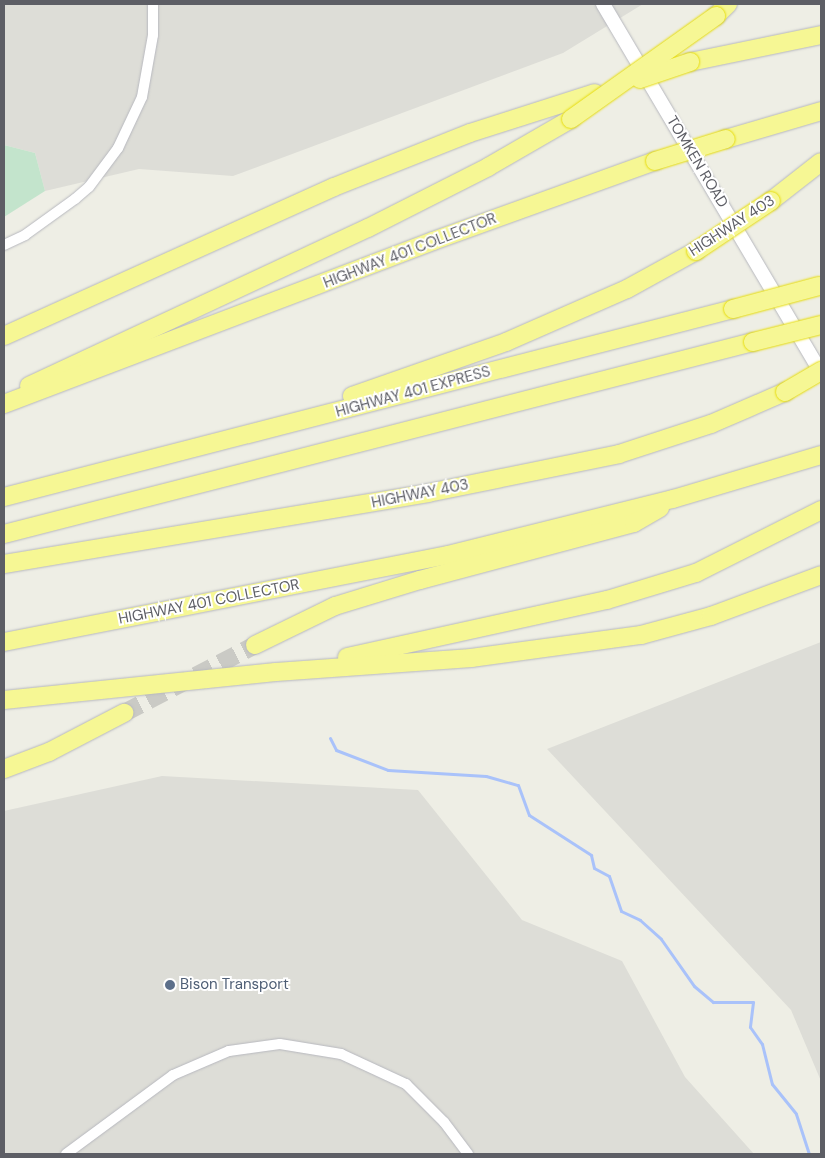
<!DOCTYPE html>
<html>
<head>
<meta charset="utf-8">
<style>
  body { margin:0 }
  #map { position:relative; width:825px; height:1158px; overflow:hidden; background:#eeeee5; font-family:"DM Sans",sans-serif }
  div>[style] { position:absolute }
  .industrial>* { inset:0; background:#ddddd7 }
  .green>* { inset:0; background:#c3e4cc }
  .stream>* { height:3px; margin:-1.5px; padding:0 1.5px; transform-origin:1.5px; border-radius:1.5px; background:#a9c2fa }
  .highway-tunnel>* { height:18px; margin-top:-9px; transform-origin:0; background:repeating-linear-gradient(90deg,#cacac5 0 18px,transparent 0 27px) }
  .roads { filter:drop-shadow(0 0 1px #b7b8be) drop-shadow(0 0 1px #b7b8be) }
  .street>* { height:10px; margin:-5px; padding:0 5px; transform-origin:5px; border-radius:5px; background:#fff }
  .secondary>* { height:14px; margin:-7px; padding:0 7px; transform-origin:7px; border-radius:7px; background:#fff }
  .highway>* { height:18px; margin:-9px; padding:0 9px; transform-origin:9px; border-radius:9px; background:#f6f794 }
  .bridges { filter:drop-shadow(0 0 1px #e6dc0d) drop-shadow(0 0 1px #e6dc0d) }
  .highway-bridge>* { height:18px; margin:-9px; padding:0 9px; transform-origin:9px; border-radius:9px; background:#f6f794 }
  .dots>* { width:14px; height:14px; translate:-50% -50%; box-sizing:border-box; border:2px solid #fff; border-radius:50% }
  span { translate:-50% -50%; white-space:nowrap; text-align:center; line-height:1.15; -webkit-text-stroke:4px #fff; paint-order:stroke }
  .street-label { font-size:15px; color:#5d5e65 }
  .service-label { font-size:15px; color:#4e5e75 }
  .left { translate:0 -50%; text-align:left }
  .frame { position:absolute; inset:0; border:5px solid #5d5e65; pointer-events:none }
</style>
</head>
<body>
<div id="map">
  <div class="industrial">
    <div style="clip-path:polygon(4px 4px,643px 4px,563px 53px,233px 176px,139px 169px,45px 191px,35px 153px,4px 145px)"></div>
    <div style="clip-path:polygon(821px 642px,821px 1081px,791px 1010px,547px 749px)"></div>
    <div style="clip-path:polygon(162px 776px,418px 790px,522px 920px,622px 961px,685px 1077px,754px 1154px,4px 1154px,4px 811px)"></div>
  </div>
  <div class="green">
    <div style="clip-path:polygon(4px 145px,35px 153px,45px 191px,4px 217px)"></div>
  </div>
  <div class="stream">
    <div style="left:330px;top:738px;width:13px;rotate:63deg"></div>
    <div style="left:336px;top:750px;width:56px;rotate:21deg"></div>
    <div style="left:388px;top:770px;width:98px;rotate:3.5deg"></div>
    <div style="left:486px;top:776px;width:33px;rotate:16deg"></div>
    <div style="left:518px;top:785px;width:32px;rotate:70deg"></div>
    <div style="left:529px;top:815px;width:74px;rotate:32.8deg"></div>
    <div style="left:591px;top:855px;width:13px;rotate:77deg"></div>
    <div style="left:594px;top:868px;width:17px;rotate:28deg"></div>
    <div style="left:609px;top:876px;width:37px;rotate:71deg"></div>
    <div style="left:621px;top:911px;width:21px;rotate:25deg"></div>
    <div style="left:640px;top:920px;width:28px;rotate:42deg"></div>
    <div style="left:661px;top:939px;width:57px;rotate:54.9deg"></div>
    <div style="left:694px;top:986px;width:25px;rotate:40deg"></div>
    <div style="left:713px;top:1002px;width:40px"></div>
    <div style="left:753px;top:1002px;width:25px;rotate:97deg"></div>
    <div style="left:750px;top:1027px;width:21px;rotate:55deg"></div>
    <div style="left:762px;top:1044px;width:41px;rotate:76deg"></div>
    <div style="left:772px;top:1084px;width:38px;rotate:51deg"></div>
    <div style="left:796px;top:1114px;width:42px;rotate:72deg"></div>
  </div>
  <div class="highway-tunnel">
    <div style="left:124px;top:713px;width:148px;rotate:-27.4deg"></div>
  </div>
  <div class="roads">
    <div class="street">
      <div style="left:4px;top:245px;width:23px;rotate:-25deg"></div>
      <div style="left:25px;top:235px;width:62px;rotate:-35.8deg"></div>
      <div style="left:75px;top:199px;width:18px;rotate:-41deg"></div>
      <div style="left:89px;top:187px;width:49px;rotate:-53.4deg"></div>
      <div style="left:118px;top:148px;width:56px;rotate:-64.8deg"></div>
      <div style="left:142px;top:97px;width:63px;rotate:-79.9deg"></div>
      <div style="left:153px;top:35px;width:31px;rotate:-90deg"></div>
      <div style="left:66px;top:1154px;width:133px;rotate:-36.4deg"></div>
      <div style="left:173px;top:1075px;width:61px;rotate:-23.2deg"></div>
      <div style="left:229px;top:1051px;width:51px;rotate:-7.8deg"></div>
      <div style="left:280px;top:1044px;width:62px;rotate:9.3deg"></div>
      <div style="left:341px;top:1054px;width:72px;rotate:24.8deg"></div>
      <div style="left:406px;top:1084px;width:54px;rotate:45deg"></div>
      <div style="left:444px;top:1122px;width:40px;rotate:53deg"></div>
    </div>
    <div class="secondary">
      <div style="left:603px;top:4px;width:429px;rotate:59.4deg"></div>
    </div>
    <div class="highway">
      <div style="left:716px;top:16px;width:17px;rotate:-45deg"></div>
      <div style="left:690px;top:62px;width:134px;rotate:-11.6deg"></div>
      <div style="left:726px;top:139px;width:99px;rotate:-16.4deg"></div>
      <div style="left:771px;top:201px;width:63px;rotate:-38deg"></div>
      <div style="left:4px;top:336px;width:362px;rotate:-24.3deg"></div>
      <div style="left:334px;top:187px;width:146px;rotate:-21.7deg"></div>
      <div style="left:470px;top:133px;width:131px;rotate:-17.7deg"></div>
      <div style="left:29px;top:386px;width:374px;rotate:-25deg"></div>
      <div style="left:368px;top:228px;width:135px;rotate:-26.9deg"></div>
      <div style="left:488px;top:167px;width:96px;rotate:-30deg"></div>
      <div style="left:352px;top:396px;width:163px;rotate:-19.3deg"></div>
      <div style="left:506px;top:342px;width:132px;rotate:-23.7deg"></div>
      <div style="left:627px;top:289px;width:79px;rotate:-28.8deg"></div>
      <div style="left:4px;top:404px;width:459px;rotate:-20.8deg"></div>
      <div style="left:433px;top:241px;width:236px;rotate:-19.8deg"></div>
      <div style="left:4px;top:497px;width:753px;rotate:-14.46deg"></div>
      <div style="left:4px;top:534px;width:773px;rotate:-14.38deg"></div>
      <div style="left:4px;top:564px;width:430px;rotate:-9.5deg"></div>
      <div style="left:428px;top:493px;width:195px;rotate:-11.5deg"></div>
      <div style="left:619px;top:454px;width:97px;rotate:-18.1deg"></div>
      <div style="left:711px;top:424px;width:81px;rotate:-23.4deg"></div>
      <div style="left:4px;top:642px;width:452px;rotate:-11.1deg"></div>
      <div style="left:448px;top:555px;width:232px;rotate:-14deg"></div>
      <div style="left:673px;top:499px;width:154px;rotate:-16.6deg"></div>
      <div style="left:255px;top:645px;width:89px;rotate:-26deg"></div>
      <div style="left:335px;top:606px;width:89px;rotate:-17deg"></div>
      <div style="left:420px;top:580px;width:221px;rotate:-14.9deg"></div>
      <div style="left:634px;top:523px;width:30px;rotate:-30deg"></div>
      <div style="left:347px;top:657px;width:266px;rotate:-12.4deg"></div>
      <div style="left:607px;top:600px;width:93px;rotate:-16.9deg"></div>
      <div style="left:696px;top:573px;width:140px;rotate:-26.7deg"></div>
      <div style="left:4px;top:700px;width:273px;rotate:-5.9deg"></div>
      <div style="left:276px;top:672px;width:196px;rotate:-4.1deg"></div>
      <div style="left:471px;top:658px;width:172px;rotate:-7.7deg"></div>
      <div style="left:641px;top:635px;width:73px;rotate:-15.2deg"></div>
      <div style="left:711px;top:616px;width:117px;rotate:-20.4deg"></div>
      <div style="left:4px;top:769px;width:48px;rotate:-20.7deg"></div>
      <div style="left:49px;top:752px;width:85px;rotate:-27.5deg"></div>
    </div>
  </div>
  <div class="bridges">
    <div class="highway-bridge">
      <div style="left:640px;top:79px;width:53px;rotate:-18.8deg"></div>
      <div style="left:571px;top:119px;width:178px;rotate:-35.4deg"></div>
      <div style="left:655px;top:161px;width:74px;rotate:-17.2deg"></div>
      <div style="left:696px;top:251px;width:90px;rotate:-33.7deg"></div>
      <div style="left:733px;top:309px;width:89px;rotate:-15deg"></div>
      <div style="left:753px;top:342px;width:70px;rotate:-14deg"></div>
      <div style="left:785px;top:392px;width:42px;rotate:-30.3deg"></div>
    </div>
  </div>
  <div class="dots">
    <div style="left:170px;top:985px;background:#5c6f8a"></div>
  </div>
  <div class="street-label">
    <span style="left:697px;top:162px;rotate:59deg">TOMKEN ROAD</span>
    <span style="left:732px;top:226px;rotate:-33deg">HIGHWAY 403</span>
    <span style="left:410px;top:251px;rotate:-21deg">HIGHWAY 401 COLLECTOR</span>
    <span style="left:413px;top:392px;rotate:-15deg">HIGHWAY 401 EXPRESS</span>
    <span style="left:420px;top:494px;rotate:-11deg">HIGHWAY 403</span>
    <span style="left:209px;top:602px;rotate:-11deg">HIGHWAY 401 COLLECTOR</span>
  </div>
  <div class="service-label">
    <span class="left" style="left:180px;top:985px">Bison Transport</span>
  </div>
  <div class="frame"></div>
</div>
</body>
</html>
